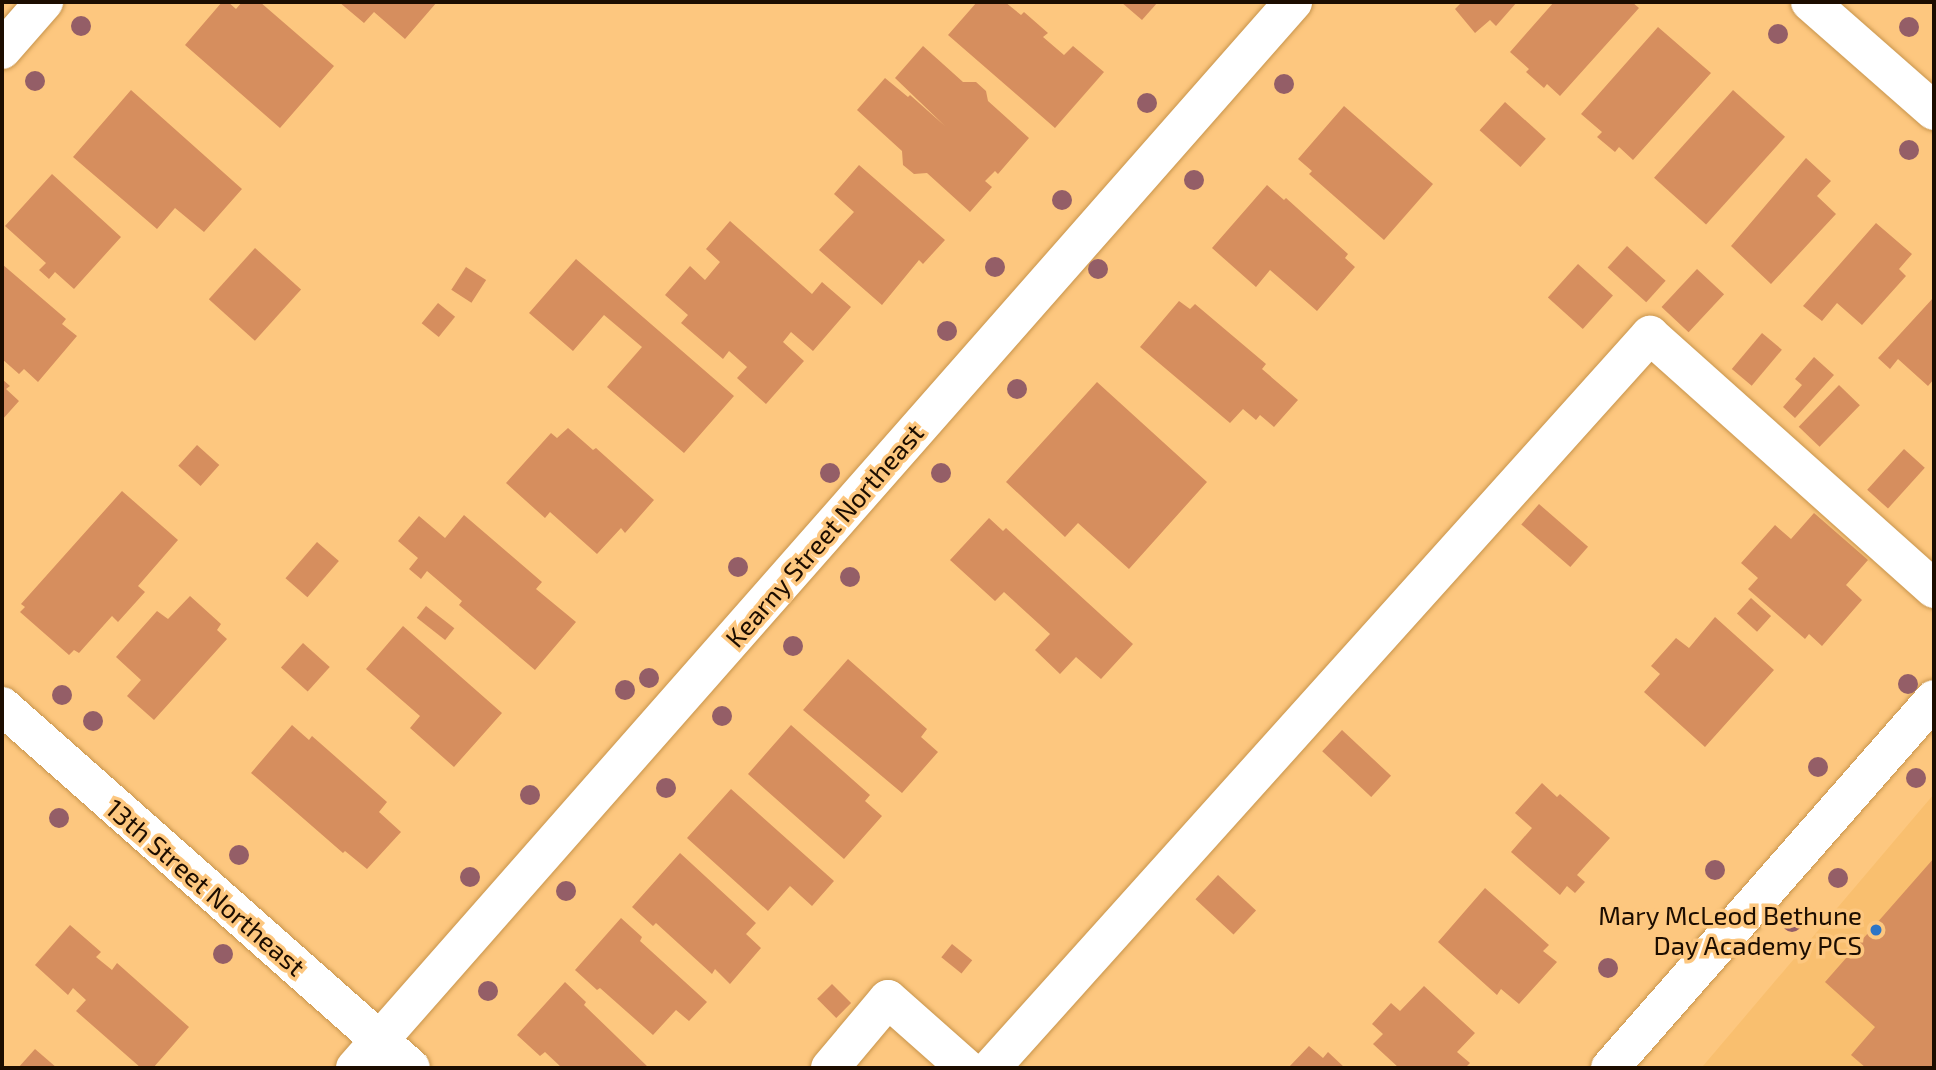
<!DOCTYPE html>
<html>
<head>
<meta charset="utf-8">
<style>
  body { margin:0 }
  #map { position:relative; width:1936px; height:1070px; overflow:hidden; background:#fdc77f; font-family:"Exo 2",sans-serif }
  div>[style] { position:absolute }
  .built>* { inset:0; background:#f9bf6f }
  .building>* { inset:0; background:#d68e5e; transform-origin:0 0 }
  .roads { filter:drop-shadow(0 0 2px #c7944c) drop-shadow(0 0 2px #c7944c) }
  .minor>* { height:38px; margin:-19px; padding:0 19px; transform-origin:19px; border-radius:19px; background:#fff }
  .trees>* { width:20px; height:20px; margin:-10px; border-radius:50%; background:#945e67 }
  .dots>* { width:19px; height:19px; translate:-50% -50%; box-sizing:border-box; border:4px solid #fdc77f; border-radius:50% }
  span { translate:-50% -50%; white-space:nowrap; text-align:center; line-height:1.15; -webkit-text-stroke:7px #fdc77f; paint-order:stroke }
  .street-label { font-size:26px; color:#1c0d00 }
  .poi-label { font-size:26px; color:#1c0d00 }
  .right { translate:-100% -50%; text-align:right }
  .frame { position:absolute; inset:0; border:4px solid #1c0d00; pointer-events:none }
</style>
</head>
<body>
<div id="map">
  <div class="built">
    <div style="clip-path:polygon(1934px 794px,1934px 1068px,1703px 1066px)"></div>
  </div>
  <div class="building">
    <div style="clip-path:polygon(222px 2px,228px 2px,236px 9px,242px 2px,260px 2px,334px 66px,280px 128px,185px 45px)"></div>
    <div style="clip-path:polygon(339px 2px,437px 2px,405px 39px,374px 12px,364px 23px)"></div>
    <div style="clip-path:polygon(977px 2px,1005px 2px,1021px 15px,1024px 12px,1048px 33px,1043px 37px,1064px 55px,1073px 46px,1104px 72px,1055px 128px,948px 35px)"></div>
    <div style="clip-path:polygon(1121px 2px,1158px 2px,1142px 20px)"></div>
    <div style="clip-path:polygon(1462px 2px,1517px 2px,1496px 26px,1490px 20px,1475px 33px,1455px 9px)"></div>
    <div style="clip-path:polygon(1554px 2px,1632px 2px,1639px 8px,1560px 96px,1547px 84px,1544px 88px,1526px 72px,1529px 69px,1510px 52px)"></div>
    <div style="clip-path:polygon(1658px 27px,1711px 73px,1633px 160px,1619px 147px,1615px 152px,1597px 137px,1602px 132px,1581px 114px)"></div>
    <div style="clip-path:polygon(923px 46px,963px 82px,976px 82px,986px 91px,988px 101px,1029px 138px,998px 174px,995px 171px,985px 181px,992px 187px,970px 212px,927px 173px,914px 174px,903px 165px,902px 151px,857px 110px,885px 78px,908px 97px,910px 95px,945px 126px,895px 78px)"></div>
    <div style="clip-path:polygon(131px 90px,242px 189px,204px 232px,175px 208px,157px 229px,73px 157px)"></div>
    <div style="left:1733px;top:90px;width:70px;height:118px;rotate:42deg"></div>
    <div style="left:1505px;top:102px;width:55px;height:38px;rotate:42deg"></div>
    <div style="clip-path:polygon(1344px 106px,1433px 184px,1384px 240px,1309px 174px,1312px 171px,1298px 159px)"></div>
    <div style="clip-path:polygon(1806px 158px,1831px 181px,1817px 196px,1836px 214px,1771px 284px,1731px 246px)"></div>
    <div style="clip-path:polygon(859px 165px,945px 240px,923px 264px,919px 260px,882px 305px,819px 250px,854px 212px,834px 194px)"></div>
    <div style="clip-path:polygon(52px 174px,121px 237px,74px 289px,55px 272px,49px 279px,39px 270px,46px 263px,5px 226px)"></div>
    <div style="clip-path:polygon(1267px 185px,1284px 200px,1286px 198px,1348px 254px,1345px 258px,1355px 267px,1317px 311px,1270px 270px,1256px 287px,1212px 248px)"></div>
    <div style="clip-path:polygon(730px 221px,812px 294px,822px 282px,851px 307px,813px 351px,791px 332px,783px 342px,804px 361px,766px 404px,737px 378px,747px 367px,729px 351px,723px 359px,681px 323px,688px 315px,665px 295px,690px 266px,705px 280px,720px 262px,706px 249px)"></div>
    <div style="clip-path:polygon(1876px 223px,1912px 254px,1899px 269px,1906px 276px,1862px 325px,1837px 303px,1822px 321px,1803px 306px)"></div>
    <div style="left:1627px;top:246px;width:52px;height:29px;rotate:42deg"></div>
    <div style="left:255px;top:248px;width:62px;height:69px;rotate:42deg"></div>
    <div style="clip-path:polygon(576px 259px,734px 396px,684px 453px,607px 387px,642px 347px,604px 315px,573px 351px,529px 313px)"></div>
    <div style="clip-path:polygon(2px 264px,66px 319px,62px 324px,77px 336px,38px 382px,24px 369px,19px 374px,2px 359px)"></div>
    <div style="left:1578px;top:264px;width:47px;height:45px;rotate:42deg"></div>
    <div style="left:466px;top:267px;width:24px;height:27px;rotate:33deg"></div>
    <div style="left:1697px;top:269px;width:37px;height:52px;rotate:43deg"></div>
    <div style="clip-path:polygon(1934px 297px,1934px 379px,1928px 386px,1898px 359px,1890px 369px,1878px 358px)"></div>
    <div style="clip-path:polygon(1179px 301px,1190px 309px,1195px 304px,1266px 364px,1262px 369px,1298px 400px,1274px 427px,1260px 415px,1256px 420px,1243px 409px,1230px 423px,1140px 347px)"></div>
    <div style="left:438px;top:303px;width:22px;height:26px;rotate:39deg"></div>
    <div style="left:1762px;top:333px;width:26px;height:47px;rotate:40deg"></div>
    <div style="clip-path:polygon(1814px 357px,1834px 375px,1795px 418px,1783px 407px,1802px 385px,1795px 379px)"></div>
    <div style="clip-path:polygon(2px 379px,10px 386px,6px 389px,19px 401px,2px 420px)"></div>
    <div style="clip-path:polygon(1097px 382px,1207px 482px,1129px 569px,1078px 523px,1065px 537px,1006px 482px)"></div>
    <div style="left:1839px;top:385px;width:29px;height:58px;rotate:44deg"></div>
    <div style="clip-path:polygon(568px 428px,593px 450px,596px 448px,654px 500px,625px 533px,621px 528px,597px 554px,550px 512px,545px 518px,506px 483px,551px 433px,557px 438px)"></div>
    <div style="left:197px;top:445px;width:30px;height:28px;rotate:42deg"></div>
    <div style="left:1904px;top:449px;width:28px;height:55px;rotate:42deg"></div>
    <div style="clip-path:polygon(122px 491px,178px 540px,138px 586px,145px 592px,118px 622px,112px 616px,79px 653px,74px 650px,69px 655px,20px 612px,25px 607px,21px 604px)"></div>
    <div style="left:1539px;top:504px;width:65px;height:27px;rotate:41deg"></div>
    <div style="clip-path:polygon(1814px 513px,1868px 560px,1846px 585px,1862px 600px,1822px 646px,1809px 634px,1805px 639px,1748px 589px,1758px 578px,1741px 563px,1775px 525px,1791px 539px)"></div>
    <div style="clip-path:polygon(464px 515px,542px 582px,536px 589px,576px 622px,535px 670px,459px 605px,462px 601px,427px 571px,421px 579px,409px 569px,418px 558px,398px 541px,419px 516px,445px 538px)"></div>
    <div style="clip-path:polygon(989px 518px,1003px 531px,1006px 528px,1133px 644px,1101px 679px,1076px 657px,1060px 674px,1035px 650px,1050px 634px,1004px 592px,995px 601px,950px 560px)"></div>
    <div style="left:317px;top:542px;width:29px;height:48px;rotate:41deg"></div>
    <div style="clip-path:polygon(190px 596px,221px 624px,217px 630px,227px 639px,154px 720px,127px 696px,141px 680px,116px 657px,157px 611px,168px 619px)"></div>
    <div style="left:1751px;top:598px;width:27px;height:21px;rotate:42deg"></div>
    <div style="left:426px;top:606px;width:36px;height:15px;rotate:38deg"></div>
    <div style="clip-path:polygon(1715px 617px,1774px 670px,1705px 747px,1644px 692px,1660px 674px,1651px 666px,1676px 638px,1689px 648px)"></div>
    <div style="clip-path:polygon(403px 626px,502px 713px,454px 767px,410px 728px,420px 716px,366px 669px)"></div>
    <div style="left:303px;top:643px;width:36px;height:33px;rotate:42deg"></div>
    <div style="clip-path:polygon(848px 659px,927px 729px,921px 737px,938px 752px,902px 793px,803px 710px)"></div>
    <div style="clip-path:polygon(292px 725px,309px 740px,312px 736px,387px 802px,379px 812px,401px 832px,367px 869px,345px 851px,343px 853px,251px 773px)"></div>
    <div style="clip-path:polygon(791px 725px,870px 795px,865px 801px,882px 816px,844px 859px,748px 774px)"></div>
    <div style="left:1342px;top:730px;width:67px;height:29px;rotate:43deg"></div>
    <div style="clip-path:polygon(1542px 783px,1557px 797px,1560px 794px,1610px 838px,1577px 875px,1585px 882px,1575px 893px,1567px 886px,1560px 895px,1511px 852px,1532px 828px,1515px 813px)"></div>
    <div style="clip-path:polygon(731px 789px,834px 881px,812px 906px,790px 886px,768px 911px,687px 838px)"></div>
    <div style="clip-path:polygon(680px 853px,756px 923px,746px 934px,761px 948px,730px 984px,715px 969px,712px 974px,656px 923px,653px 926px,632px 907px)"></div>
    <div style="clip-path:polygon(1934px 858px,1934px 1068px,1866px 1068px,1851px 1055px,1875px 1027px,1825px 982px)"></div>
    <div style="left:1218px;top:875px;width:52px;height:33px;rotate:43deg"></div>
    <div style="clip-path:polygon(1485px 888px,1549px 945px,1543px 951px,1557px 962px,1519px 1004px,1501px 989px,1497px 995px,1438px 942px)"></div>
    <div style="clip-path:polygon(621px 918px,642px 937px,640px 941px,707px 1002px,689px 1021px,676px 1010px,653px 1035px,600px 988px,597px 990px,575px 970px)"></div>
    <div style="clip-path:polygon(70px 925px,101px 952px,96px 957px,112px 970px,117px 963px,189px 1027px,153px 1068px,141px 1068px,76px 1011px,86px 1000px,73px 988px,68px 995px,35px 965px)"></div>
    <div style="left:952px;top:944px;width:26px;height:17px;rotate:39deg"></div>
    <div style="clip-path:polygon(565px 982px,586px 1002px,584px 1005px,649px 1068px,562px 1068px,545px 1052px,540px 1056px,517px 1035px)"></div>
    <div style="left:832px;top:984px;width:27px;height:21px;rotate:45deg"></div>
    <div style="clip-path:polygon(1424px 986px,1475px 1033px,1457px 1052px,1470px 1063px,1465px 1068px,1399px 1068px,1373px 1044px,1383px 1034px,1372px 1024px,1391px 1003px,1400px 1011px)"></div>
    <div style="clip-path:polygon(1309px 1046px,1323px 1058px,1328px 1052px,1345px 1068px,1288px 1068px)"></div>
    <div style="clip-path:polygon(35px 1049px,57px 1068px,18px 1068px)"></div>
  </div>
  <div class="roads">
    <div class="minor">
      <div style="left:1810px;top:2px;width:165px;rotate:41.3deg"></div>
      <div style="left:2px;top:50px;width:64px;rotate:-48.8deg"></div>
      <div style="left:2px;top:706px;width:546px;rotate:41.51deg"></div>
      <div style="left:355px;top:1068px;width:1420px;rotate:-48.65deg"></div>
      <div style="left:830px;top:1068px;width:90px;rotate:-50deg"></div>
      <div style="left:888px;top:999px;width:104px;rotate:41.5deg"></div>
      <div style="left:991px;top:1068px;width:986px;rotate:-48.04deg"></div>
      <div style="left:1650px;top:335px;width:381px;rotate:41.8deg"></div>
      <div style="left:1610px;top:1068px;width:491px;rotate:-48.7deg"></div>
    </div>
  </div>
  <div class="trees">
    <div style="left:81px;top:26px"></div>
    <div style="left:1909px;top:27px"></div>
    <div style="left:1778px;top:34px"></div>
    <div style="left:35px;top:81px"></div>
    <div style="left:1284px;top:84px"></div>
    <div style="left:1147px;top:103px"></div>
    <div style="left:1909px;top:150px"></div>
    <div style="left:1194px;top:180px"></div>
    <div style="left:1062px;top:200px"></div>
    <div style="left:995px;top:267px"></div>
    <div style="left:1098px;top:269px"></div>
    <div style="left:947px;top:331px"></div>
    <div style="left:1017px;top:389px"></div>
    <div style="left:830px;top:473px"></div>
    <div style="left:941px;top:473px"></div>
    <div style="left:738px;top:567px"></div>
    <div style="left:850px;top:577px"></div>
    <div style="left:793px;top:646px"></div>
    <div style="left:649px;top:678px"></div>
    <div style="left:1908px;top:684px"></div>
    <div style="left:625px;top:690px"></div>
    <div style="left:62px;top:695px"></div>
    <div style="left:722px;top:716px"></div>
    <div style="left:93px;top:721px"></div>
    <div style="left:1818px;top:767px"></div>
    <div style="left:1916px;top:778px"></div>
    <div style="left:666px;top:788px"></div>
    <div style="left:530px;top:795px"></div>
    <div style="left:59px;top:818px"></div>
    <div style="left:239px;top:855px"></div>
    <div style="left:1715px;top:870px"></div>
    <div style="left:470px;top:877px"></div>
    <div style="left:1838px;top:878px"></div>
    <div style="left:566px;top:891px"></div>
    <div style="left:1792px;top:922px"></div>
    <div style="left:223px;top:954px"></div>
    <div style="left:1608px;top:968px"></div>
    <div style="left:488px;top:991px"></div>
  </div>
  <div class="dots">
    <div style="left:1876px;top:930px;background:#2d75c6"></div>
  </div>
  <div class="street-label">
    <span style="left:824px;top:535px;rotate:-49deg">Kearny Street Northeast</span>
    <span style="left:206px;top:887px;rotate:41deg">13th Street Northeast</span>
  </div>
  <div class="poi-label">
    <span class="right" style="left:1862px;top:930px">Mary McLeod Bethune<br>Day Academy PCS</span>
  </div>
  <div class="frame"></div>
</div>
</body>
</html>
